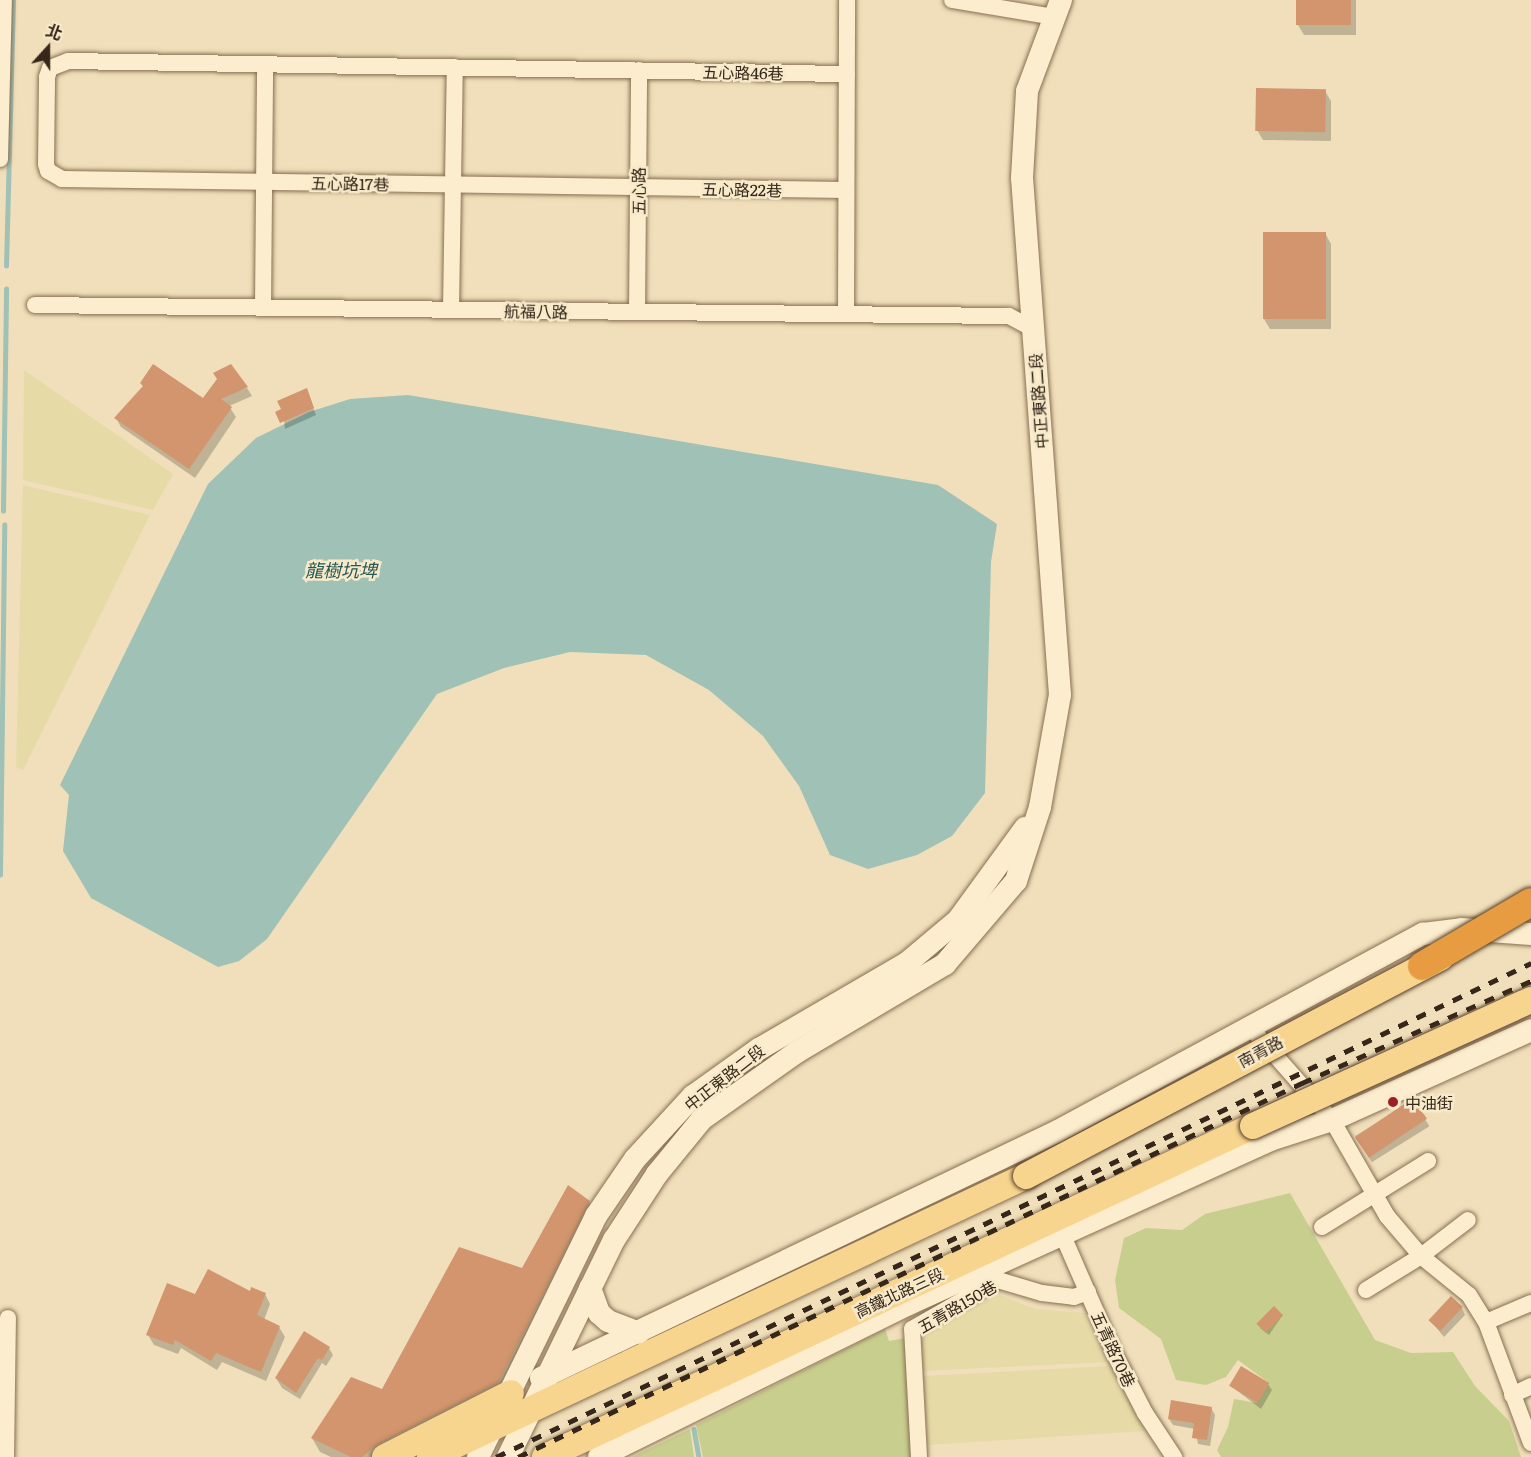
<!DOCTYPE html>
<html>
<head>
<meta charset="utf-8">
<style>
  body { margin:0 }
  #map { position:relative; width:1531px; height:1457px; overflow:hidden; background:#f0dfba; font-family:Literata,"Noto Sans TC",serif }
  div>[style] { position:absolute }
  .farmland>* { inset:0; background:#e6dba7 }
  .green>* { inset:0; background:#c8cf8e }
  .water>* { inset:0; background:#9fc1b6 }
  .shadow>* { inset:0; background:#0003; transform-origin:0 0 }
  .stream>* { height:4.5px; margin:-2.25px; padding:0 2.25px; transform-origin:2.25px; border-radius:2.25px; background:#9fc1b6 }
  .building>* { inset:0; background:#d2956d; transform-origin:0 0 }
  .roads { filter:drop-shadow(0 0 2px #886f53) drop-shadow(0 0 2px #886f53) }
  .minor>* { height:16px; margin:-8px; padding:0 8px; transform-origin:8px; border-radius:8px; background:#fbedcd }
  .secondary>* { height:22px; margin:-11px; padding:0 11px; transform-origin:11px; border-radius:11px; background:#fbedcd }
  .primary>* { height:26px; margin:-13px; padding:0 13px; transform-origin:13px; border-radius:13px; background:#f8d58e }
  .rail>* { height:4.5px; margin-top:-2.25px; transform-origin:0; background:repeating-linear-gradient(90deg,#36271a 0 10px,transparent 0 20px) }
  .bridges { filter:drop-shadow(0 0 2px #553d29) drop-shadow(0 0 2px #553d29) }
  .primary-bridge>* { height:26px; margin:-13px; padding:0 13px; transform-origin:13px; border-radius:13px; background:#f8d58e }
  .motorway-bridge>* { height:28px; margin:-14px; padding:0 14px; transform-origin:14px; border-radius:14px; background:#e89c42 }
  .dots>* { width:16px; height:16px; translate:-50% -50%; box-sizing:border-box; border:3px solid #f7eaca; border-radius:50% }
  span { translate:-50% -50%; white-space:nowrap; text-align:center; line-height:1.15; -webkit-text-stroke:5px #f7eaca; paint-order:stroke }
  .street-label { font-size:16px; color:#36271a }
  .poi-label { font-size:16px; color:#36271a }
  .left { translate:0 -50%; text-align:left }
  .water-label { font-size:18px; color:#285753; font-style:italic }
  .north { position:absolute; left:18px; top:18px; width:60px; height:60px; -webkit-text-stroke:4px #f7eaca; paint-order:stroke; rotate:21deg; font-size:16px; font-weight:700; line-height:24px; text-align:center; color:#36271a }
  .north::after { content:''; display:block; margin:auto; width:21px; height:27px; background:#36271a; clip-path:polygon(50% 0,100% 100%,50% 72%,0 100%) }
</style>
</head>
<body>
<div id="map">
  <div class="farmland">
    <div style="clip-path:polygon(24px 370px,173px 474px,153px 510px,23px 480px)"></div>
    <div style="clip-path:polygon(23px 485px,150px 515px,23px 770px,16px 767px)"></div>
    <div style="clip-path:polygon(1000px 1295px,1035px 1309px,1085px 1313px,1108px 1362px,922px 1371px,920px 1341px,937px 1324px)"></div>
    <div style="clip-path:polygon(1110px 1366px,1145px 1431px,927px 1445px,923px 1376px)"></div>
  </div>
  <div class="green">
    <div style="clip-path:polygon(1290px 1193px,1375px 1340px,1411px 1353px,1453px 1352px,1475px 1386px,1509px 1421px,1521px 1457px,1221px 1457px,1217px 1450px,1228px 1427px,1234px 1399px,1257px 1403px,1269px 1383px,1238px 1360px,1226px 1377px,1206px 1385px,1176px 1380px,1161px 1339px,1119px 1308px,1115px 1280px,1124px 1238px,1146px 1228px,1182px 1230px,1205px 1214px)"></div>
    <div style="clip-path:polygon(885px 1329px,889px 1341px,905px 1338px,911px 1457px,703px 1457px,696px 1425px)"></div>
    <div style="clip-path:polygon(690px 1429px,694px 1457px,632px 1457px)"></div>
  </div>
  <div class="water">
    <div style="clip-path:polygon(408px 395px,938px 485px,997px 524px,991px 562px,985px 793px,952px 836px,917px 855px,868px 869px,830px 855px,799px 786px,763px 736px,709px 690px,646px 655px,570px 652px,504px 668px,437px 694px,267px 939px,239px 961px,218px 967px,91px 898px,63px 851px,69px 795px,60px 785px,208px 484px,256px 438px,309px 412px,350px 399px)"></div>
  </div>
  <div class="shadow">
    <div style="clip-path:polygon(1298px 0,1356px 0,1356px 35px,1304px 35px,1298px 25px)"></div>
    <div style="clip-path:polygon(1325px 91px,1331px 101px,1331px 141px,1263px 140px,1257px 130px)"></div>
    <div style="clip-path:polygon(1325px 233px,1331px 244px,1331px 329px,1270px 329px,1264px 319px)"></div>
    <div style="clip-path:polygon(141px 383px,204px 400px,247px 388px,252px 396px,229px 406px,236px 417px,195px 478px,121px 427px,116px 418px,144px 387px)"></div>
    <div style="clip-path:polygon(307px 390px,316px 415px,285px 429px,283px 410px)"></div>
    <div style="left:1413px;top:1100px;width:31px;height:68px;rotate:58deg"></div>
    <div style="clip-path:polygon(589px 1202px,597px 1216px,505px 1397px,387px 1457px,331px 1457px,320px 1452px,312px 1438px,383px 1391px,522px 1270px)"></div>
    <div style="clip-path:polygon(265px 1294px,270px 1304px,264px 1320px,279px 1327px,285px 1337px,266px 1381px,222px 1362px,217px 1370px,181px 1348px,178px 1354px,154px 1345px,148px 1335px,196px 1296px)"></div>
    <div style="clip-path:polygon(1462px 1308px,1465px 1315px,1444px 1337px,1430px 1320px)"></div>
    <div style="clip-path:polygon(1282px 1316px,1269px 1335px,1260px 1328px)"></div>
    <div style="clip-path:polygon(329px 1348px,333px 1355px,326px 1366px,322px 1363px,300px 1399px,282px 1388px,276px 1378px)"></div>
    <div style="clip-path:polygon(1268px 1384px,1272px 1390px,1261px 1409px,1231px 1386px)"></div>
    <div style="clip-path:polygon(1211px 1408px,1215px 1415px,1210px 1446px,1198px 1444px,1195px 1429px,1173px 1425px,1169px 1419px)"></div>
  </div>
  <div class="stream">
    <div style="left:6px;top:266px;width:266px;rotate:-88.5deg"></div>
    <div style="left:3px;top:511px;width:222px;rotate:-89.2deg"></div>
    <div style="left:0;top:875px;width:350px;rotate:-89.3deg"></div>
    <div style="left:694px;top:1429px;width:28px;rotate:80deg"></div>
  </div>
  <div class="building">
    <div style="left:1296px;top:0;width:55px;height:25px"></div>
    <div style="left:1256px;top:88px;width:70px;height:43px;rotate:1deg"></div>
    <div style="left:1263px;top:232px;width:63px;height:87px"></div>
    <div style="clip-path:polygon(153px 364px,203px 398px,217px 379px,213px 373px,231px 364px,248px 387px,221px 399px,232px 407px,189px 469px,114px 418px,143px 386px,140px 383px)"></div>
    <div style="clip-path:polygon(307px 388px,314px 408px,280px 423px,275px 412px,281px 409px,277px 401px)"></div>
    <div style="left:1413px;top:1098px;width:25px;height:70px;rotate:56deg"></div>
    <div style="clip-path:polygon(568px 1185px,590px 1201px,498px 1383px,378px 1444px,362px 1457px,351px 1457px,311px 1438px,351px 1377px,382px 1389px,459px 1247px,522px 1268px)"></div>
    <div style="clip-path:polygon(208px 1269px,250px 1291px,251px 1287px,266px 1293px,257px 1315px,280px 1326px,261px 1372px,216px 1353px,211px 1361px,175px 1340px,173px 1345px,146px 1335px,167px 1283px,195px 1294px)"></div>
    <div style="left:1451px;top:1296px;width:16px;height:33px;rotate:43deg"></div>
    <div style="left:1274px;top:1306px;width:13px;height:25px;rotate:45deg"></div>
    <div style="clip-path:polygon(304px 1331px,330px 1347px,322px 1360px,318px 1358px,296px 1393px,275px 1378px)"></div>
    <div style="left:1241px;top:1366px;width:33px;height:23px;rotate:31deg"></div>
    <div style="clip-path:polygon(1171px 1400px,1212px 1407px,1207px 1440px,1192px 1438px,1194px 1423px,1168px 1419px)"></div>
  </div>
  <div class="roads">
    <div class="minor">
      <div style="left:952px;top:0;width:104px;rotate:9.4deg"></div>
      <div style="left:0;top:159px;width:159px;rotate:-88.6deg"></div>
      <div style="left:846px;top:190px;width:784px;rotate:-179.2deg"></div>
      <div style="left:62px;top:179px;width:16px;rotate:-150deg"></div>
      <div style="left:48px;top:171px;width:7px;rotate:-106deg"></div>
      <div style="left:46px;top:164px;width:87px;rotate:-89.3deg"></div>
      <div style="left:47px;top:77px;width:9px;rotate:-72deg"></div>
      <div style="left:50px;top:68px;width:19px;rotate:-21deg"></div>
      <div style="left:68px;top:61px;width:779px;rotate:0.96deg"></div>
      <div style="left:35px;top:305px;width:974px;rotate:0.65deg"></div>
      <div style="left:1009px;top:316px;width:27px;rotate:28deg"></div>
      <div style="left:263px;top:308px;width:243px;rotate:-89.5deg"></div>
      <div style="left:451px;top:310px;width:243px;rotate:-89.1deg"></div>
      <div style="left:637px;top:312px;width:242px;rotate:-89.5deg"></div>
      <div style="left:846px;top:314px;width:314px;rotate:-89.8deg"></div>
      <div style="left:1251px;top:1028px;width:123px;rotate:48.6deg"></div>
      <div style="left:1332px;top:1120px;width:111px;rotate:60.2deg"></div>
      <div style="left:1387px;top:1216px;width:52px;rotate:49.6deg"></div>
      <div style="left:1421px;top:1256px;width:62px;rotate:39.1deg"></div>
      <div style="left:1469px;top:1295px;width:32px;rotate:58deg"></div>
      <div style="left:1486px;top:1322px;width:129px;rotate:69.6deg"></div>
      <div style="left:1322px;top:1227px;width:125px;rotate:-31.9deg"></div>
      <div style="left:1063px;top:1236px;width:130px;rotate:66.4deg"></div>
      <div style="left:1115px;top:1355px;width:65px;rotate:62.7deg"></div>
      <div style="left:1145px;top:1413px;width:53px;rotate:56.6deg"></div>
      <div style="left:1366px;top:1290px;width:65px;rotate:-31.7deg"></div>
      <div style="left:1421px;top:1256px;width:59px;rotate:-37.5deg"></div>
      <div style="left:1486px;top:1322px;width:49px;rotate:-22.9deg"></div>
      <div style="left:1512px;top:1395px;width:21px;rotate:-25deg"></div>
      <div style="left:6px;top:1457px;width:139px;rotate:-89.2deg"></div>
      <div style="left:919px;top:1457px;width:128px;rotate:-93.1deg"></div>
      <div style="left:912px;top:1329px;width:99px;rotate:-29.7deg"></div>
      <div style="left:998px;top:1280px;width:46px;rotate:16.5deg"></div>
      <div style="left:1042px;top:1293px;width:32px;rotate:7deg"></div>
      <div style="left:1074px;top:1297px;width:15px;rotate:-20deg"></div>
    </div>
    <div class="secondary">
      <div style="left:590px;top:1288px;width:27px;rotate:70deg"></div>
      <div style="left:599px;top:1313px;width:12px;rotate:42deg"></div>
      <div style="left:608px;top:1321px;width:33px;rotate:21deg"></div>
      <div style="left:541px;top:1378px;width:573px;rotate:-25.54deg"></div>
      <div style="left:1058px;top:1131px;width:415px;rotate:-28.4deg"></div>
      <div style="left:1423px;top:934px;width:39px;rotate:-7deg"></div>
      <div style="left:1462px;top:929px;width:69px;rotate:4.1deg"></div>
      <div style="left:478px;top:1457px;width:268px;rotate:-63.9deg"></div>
      <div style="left:596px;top:1216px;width:69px;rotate:-55.6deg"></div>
      <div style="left:635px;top:1159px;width:86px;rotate:-47.4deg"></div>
      <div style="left:693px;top:1096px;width:81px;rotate:-35.5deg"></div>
      <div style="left:759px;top:1049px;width:171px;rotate:-30.2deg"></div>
      <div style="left:907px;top:963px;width:67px;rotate:-40.1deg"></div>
      <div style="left:958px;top:920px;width:114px;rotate:-53.9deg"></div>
      <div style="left:508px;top:1457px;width:242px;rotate:-64deg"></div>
      <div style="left:614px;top:1240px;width:79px;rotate:-56.9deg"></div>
      <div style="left:657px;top:1174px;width:71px;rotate:-50.7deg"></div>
      <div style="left:702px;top:1119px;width:116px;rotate:-35.2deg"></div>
      <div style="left:797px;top:1052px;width:172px;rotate:-30.7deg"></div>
      <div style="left:945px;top:964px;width:109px;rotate:-49.5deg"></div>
      <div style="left:1016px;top:881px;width:78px;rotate:-72deg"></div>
      <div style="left:1040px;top:807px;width:114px;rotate:-79.9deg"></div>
      <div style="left:1060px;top:695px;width:518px;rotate:-94.2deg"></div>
      <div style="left:1022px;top:178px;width:87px;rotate:-86.7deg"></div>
      <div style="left:1027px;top:91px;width:97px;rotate:-69.5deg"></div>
      <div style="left:599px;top:1457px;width:346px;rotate:-26.3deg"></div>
      <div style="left:909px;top:1304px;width:397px;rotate:-24.4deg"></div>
      <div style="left:1270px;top:1140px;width:65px;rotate:-17.9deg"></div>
      <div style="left:1332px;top:1120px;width:218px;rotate:-24.3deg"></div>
    </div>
    <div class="primary">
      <div style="left:385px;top:1457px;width:141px;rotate:-26.9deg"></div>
      <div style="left:430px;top:1457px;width:659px;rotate:-25.24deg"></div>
      <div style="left:545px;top:1457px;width:782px;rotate:-25.06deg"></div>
    </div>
  </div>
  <div class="rail">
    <div style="left:496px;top:1457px;width:1147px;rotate:-25.51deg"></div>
    <div style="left:518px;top:1457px;width:869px;rotate:-25.5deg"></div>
    <div style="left:1302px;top:1083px;width:251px;rotate:-24deg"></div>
  </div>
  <div class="bridges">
    <div class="primary-bridge">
      <div style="left:1253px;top:1126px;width:305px;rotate:-24.4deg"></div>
      <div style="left:1026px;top:1176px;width:469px;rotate:-27.8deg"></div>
    </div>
    <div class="motorway-bridge">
      <div style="left:1422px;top:966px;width:126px;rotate:-30.4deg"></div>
    </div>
  </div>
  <div class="dots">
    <div style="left:1393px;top:1102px;background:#9b2023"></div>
  </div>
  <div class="street-label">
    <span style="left:743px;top:72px;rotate:1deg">五心路46巷</span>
    <span style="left:350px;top:183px;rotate:1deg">五心路17巷</span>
    <span style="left:742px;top:189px;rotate:1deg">五心路22巷</span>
    <span style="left:638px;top:191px;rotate:-90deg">五心路</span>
    <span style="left:536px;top:311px;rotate:1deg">航福八路</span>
    <span style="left:1038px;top:401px;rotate:-94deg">中正東路二段</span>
    <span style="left:1260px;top:1051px;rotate:-28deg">南青路</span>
    <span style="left:724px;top:1077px;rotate:-38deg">中正東路二段</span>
    <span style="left:899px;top:1292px;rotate:-25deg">高鐵北路三段</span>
    <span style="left:957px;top:1306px;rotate:-30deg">五青路150巷</span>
    <span style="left:1114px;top:1349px;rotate:65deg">五青路70巷</span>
  </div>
  <div class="poi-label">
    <span class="left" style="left:1405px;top:1102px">中油街</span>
  </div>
  <div class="water-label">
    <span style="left:341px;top:570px">龍樹坑埤</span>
  </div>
  <div class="north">北</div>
</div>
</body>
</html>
